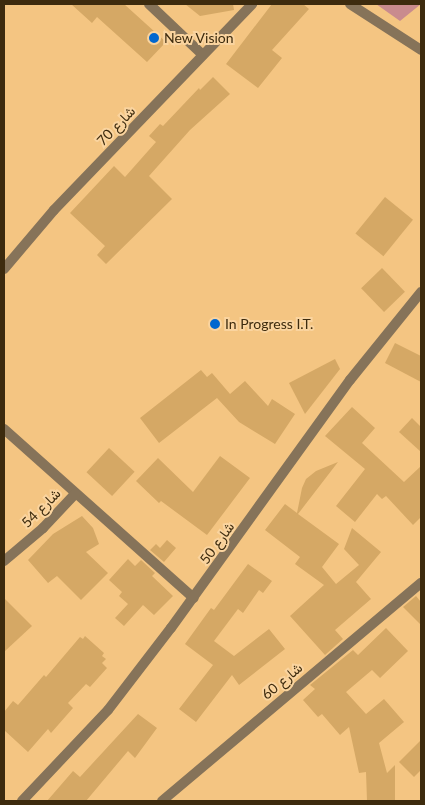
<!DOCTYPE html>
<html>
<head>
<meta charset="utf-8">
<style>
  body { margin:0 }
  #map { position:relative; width:425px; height:805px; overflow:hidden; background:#f4c582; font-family:Lato,Vazirmatn,sans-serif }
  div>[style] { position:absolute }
  .green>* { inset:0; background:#c98b8e }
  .building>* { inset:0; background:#d5a865; transform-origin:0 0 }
  .minor>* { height:10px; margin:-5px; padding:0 5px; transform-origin:5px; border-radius:5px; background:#867359 }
  .tertiary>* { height:10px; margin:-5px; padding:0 5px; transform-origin:5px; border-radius:5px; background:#867359 }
  .dots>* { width:14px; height:14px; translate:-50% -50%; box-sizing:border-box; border:2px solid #fad49f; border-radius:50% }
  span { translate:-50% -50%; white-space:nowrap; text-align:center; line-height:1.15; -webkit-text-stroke:4px #fad49f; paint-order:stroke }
  .poi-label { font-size:14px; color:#3d2b0e }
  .left { translate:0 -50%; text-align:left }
  .street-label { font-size:14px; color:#3d2b0e }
  .frame { position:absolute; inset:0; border:5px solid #3d2b0e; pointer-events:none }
</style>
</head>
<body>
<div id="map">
  <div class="green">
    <div style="clip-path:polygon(376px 4px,421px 4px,400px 21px)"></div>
  </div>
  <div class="building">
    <div style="clip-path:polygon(71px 4px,124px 4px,166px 42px,147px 62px,97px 17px,92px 23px)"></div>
    <div style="clip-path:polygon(185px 4px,233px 4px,234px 10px,200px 16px)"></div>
    <div style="clip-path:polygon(272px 4px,303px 4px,309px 9px,272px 50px,282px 58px,258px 88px,226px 64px)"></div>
    <div style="clip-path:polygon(213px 77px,230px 94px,190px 130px,149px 176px,172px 199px,106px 264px,97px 255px,105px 246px,70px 213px,114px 166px,125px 177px,156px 142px,149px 136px,160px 124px,163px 126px,199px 88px,200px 90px)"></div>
    <div style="left:385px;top:197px;width:36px;height:47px;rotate:39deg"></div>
    <div style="left:382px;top:268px;width:33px;height:29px;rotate:46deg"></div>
    <div style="clip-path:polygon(395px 343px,421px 356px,421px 382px,385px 363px)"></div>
    <div style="clip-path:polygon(335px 359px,340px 369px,305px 414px,289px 383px)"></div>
    <div style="clip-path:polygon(201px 370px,207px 377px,212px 373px,230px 394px,245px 381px,268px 406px,272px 399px,295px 414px,275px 444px,239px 422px,217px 398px,159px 443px,140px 418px)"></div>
    <div style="clip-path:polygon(352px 407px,375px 428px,362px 443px,404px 482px,421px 466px,421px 517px,413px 525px,386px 496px,382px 499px,377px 494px,355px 522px,336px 506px,365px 469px,325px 436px)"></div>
    <div style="clip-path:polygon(412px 418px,421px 427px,421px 452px,399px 432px)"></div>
    <div style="left:109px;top:448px;width:35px;height:33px;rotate:43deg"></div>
    <div style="clip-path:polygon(220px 456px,250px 478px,207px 535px,161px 501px,159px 503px,136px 481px,158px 458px,193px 492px)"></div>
    <div style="clip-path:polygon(338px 462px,298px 514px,339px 544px,322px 567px,336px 584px,359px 565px,344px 549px,352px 528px,381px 552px,356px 582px,371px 599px,335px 630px,343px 639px,325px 655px,290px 616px,324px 585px,295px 564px,300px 557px,265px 530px,285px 504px,297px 513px,302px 488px,306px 479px,316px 471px)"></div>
    <div style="clip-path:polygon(82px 516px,93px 528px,99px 544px,86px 552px,108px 573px,81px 600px,57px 576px,48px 583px,28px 560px,53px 534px)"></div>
    <div style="clip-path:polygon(167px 540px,176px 548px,164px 562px,150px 550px,156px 544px,160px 548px)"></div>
    <div style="clip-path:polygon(128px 559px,135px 566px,141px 560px,155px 573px,152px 576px,173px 596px,154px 615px,143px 605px,124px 626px,115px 618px,128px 604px,119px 596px,122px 592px,109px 580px)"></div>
    <div style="clip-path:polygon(248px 564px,272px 581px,263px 593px,259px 590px,243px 613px,238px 609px,214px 641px,234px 656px,269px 629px,285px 649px,239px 685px,232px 675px,196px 722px,179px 709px,213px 665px,185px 644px,211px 608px,214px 610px)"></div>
    <div style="clip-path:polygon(416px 596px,421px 602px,421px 625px,403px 607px)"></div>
    <div style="clip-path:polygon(4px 598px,32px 626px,4px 652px)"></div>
    <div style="clip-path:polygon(386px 628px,408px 651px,380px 678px,372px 670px,346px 692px,366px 714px,384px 699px,404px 722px,379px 743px,387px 773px,395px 765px,395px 801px,367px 801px,366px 772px,359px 773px,349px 727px,340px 735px,322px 714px,318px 717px,303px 700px,315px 689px,310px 685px,353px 650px,358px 655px)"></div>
    <div style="clip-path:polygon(85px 636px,104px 653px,102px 656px,106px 659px,102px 663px,107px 668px,90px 687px,86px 684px,68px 703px,73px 708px,51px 733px,48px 729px,28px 752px,4px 730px,4px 712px,13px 701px,18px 705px,44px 675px,46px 677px,80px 637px,83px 639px)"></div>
    <div style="clip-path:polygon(138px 714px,157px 728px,135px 758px,128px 751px,86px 801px,47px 801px,73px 771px,80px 777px)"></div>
    <div style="clip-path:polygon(421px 740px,421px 770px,414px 777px,399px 762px)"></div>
  </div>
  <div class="minor">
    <div style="left:149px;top:4px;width:74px;rotate:43.4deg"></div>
    <div style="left:350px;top:4px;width:85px;rotate:32.9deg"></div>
    <div style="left:4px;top:429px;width:254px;rotate:41.7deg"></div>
    <div style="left:4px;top:561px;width:51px;rotate:-40.2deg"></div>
    <div style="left:43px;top:528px;width:47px;rotate:-46.7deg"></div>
    <div style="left:162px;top:801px;width:339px;rotate:-40.1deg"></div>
  </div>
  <div class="tertiary">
    <div style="left:4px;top:269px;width:77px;rotate:-49.7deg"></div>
    <div style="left:54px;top:210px;width:286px;rotate:-46.1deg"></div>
    <div style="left:22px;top:801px;width:125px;rotate:-46.6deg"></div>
    <div style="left:108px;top:710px;width:103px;rotate:-52.5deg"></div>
    <div style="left:171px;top:628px;width:306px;rotate:-54.2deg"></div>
    <div style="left:350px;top:380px;width:113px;rotate:-51.1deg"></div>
  </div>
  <div class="dots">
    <div style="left:154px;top:38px;background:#0167cf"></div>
    <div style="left:215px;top:324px;background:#0167cf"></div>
  </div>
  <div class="poi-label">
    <span class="left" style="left:164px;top:38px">New Vision</span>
    <span class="left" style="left:225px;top:324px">In Progress I.T.</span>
  </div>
  <div class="street-label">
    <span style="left:116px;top:126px;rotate:-46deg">شارع 70</span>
    <span style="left:41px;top:508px;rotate:-45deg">شارع 54</span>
    <span style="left:217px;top:543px;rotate:-54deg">شارع 50</span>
    <span style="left:282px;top:681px;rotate:-40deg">شارع 60</span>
  </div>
  <div class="frame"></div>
</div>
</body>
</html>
